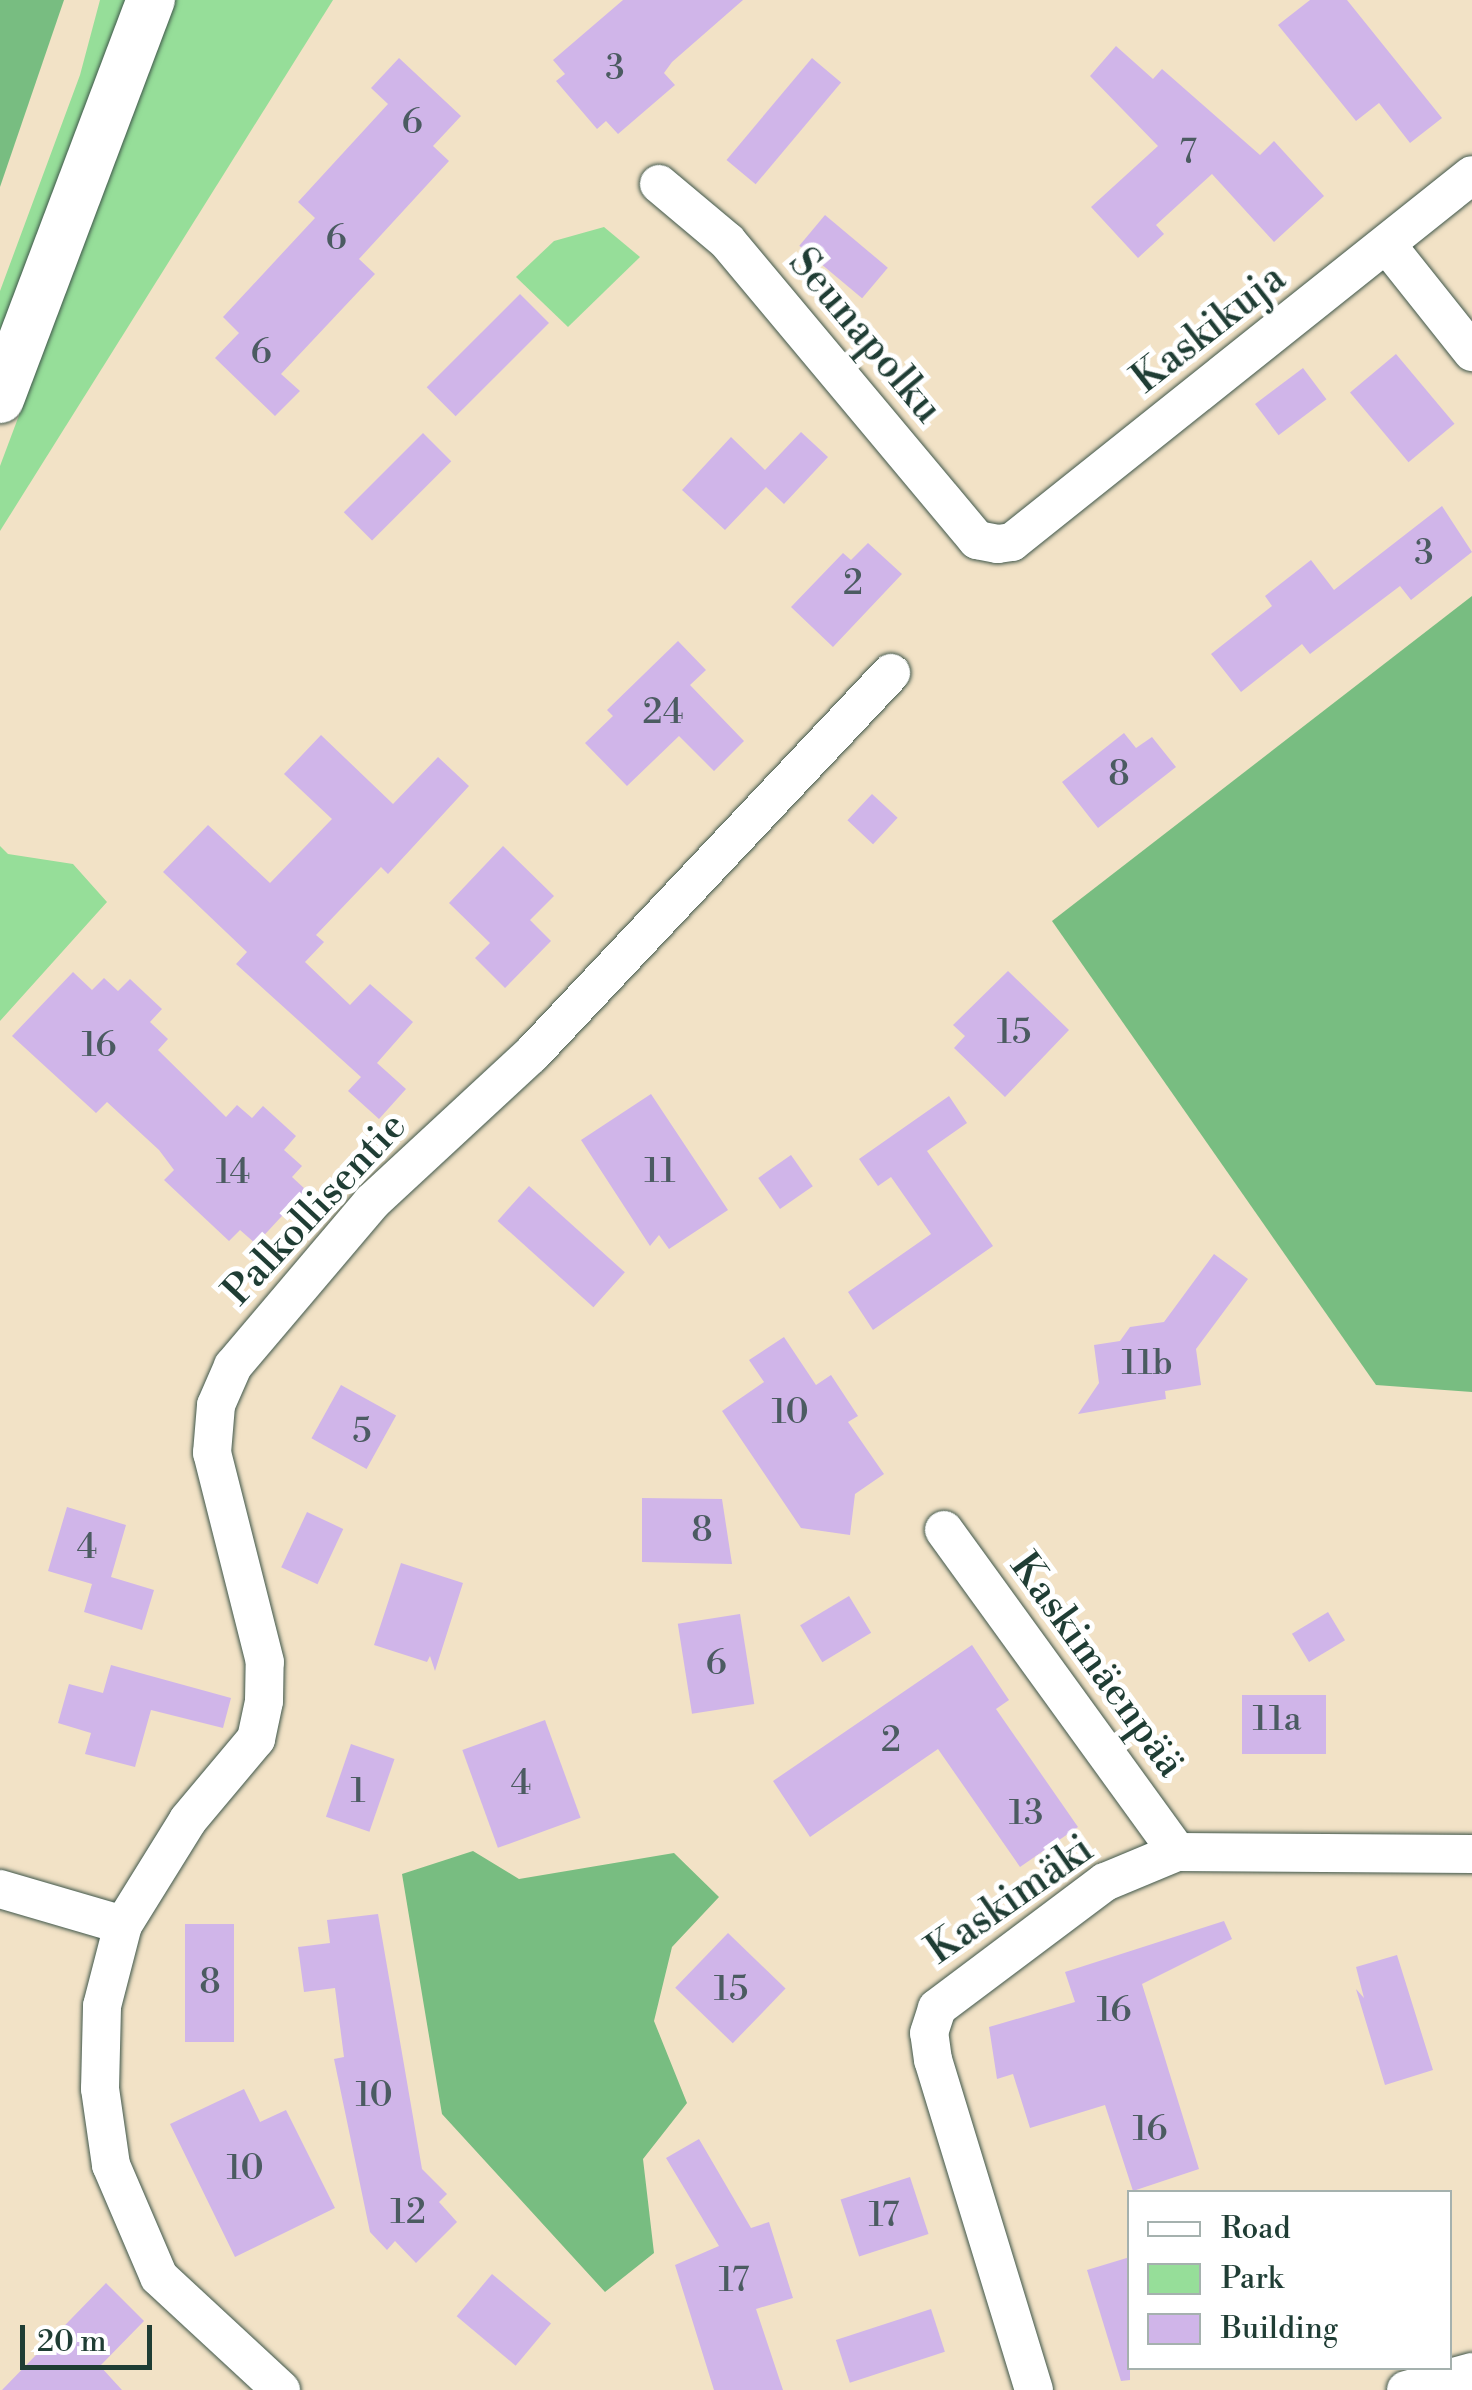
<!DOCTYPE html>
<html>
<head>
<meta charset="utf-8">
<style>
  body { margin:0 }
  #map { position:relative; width:1472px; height:2390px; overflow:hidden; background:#f2e2c6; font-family:"Libre Bodoni",serif }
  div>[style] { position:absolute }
  .green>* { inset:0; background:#96de99 }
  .forest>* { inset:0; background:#78bd81 }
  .building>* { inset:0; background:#d0b5e9; transform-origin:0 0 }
  .roads { filter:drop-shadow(0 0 2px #3f564a) drop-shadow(0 0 2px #3f564a) }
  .minor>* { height:38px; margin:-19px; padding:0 19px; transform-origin:19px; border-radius:19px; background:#fff }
  .tertiary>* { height:48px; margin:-24px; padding:0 24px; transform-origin:24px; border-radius:24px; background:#fff }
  span { translate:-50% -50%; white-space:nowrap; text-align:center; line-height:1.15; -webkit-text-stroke:10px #fff; paint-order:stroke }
  .number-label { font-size:35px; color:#4b5b61 }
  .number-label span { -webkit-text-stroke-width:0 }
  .street-label { font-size:40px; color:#1f3d34 }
  .legend { position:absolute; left:1127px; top:2190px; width:325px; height:180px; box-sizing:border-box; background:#fff; border:2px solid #a5b1ae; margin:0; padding:12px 18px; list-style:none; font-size:30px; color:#1f3d34 }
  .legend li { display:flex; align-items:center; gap:20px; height:50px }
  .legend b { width:50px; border:2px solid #a5b1ae }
  .scale { position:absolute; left:20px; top:2325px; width:132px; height:45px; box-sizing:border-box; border:5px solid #1f3d34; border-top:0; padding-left:12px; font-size:30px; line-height:35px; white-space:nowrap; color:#1f3d34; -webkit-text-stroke:8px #fff; paint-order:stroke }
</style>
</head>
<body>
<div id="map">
  <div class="green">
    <div style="clip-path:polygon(100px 0,128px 0,0 338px,0 291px,80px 75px)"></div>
    <div style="clip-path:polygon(175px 0,333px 0,0 531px,0 466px)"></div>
    <div style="clip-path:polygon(604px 227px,640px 257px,568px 327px,516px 277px,554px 241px)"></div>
    <div style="clip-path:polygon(0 846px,8px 854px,73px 864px,107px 902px,0 1021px)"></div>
  </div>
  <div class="forest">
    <div style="clip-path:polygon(0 0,64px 0,0 187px)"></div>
    <div style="clip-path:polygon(1472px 596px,1472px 1392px,1376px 1385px,1052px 921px)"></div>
    <div style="clip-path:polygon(473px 1851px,519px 1879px,674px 1853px,719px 1897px,672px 1947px,654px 2021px,687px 2103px,643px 2159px,654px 2253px,605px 2292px,442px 2114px,402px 1874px)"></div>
  </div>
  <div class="building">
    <div style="clip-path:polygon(623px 0,743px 0,672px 62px,664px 73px,675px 85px,618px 134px,606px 121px,597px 129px,556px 81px,565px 74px,553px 60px)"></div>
    <div style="clip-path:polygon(1310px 0,1347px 0,1442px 118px,1410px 143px,1379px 103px,1356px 121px,1278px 25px)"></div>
    <div style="clip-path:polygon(1116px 46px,1153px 79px,1162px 69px,1260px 155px,1274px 141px,1324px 196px,1274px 242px,1212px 174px,1156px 225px,1164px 234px,1138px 258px,1091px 207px,1158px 146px,1090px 76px)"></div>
    <div style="clip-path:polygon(399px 58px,461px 116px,433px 146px,449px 161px,359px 259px,375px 274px,281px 374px,300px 391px,275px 416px,215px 358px,239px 333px,223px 317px,315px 218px,298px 202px,388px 104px,371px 88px)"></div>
    <div style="left:812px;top:58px;width:38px;height:133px;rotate:40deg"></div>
    <div style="left:825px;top:215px;width:82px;height:40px;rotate:40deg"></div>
    <div style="left:520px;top:294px;width:41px;height:132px;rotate:45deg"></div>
    <div style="left:1396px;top:354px;width:91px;height:60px;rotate:50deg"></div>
    <div style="left:1303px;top:368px;width:39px;height:60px;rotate:53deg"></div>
    <div style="clip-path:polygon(801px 432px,828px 457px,784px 504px,766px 487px,725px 530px,682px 490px,731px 437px,765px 470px)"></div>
    <div style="left:423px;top:433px;width:40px;height:112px;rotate:45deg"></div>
    <div style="clip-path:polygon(1442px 506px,1472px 552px,1411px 600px,1400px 586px,1310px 654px,1302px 644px,1241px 692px,1211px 654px,1272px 606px,1265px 596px,1311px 560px,1334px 590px)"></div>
    <div style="clip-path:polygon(868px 543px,902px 574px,833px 647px,791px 607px,843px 553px,851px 560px)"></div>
    <div style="clip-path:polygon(678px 641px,706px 670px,690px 685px,744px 741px,714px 771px,679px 736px,627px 786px,585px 743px,613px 716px,607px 710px)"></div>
    <div style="clip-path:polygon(1124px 733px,1136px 748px,1152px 737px,1176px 767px,1098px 828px,1062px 782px)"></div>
    <div style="clip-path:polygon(321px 735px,393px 804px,438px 757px,469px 786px,388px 874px,381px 867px,316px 935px,324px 942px,305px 962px,350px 1005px,370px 984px,413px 1022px,377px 1063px,406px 1089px,379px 1119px,348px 1091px,361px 1077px,236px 964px,247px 952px,163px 872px,208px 825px,270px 883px,332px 819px,284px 774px)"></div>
    <div style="left:872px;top:794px;width:35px;height:36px;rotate:43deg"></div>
    <div style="clip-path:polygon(503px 846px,554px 896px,530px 920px,551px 941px,505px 988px,475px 958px,490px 943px,449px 903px)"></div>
    <div style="clip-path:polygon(1008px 971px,1069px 1030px,1005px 1097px,954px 1048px,965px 1036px,953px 1025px)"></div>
    <div style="clip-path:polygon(73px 972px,92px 990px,104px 978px,118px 991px,130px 979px,162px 1009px,150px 1022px,168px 1039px,158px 1050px,226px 1117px,237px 1105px,252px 1118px,263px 1106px,296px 1136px,284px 1150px,302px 1166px,292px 1177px,306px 1190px,256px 1244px,240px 1230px,229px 1241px,164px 1180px,174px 1170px,159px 1150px,107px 1102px,96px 1113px,12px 1036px)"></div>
    <div style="clip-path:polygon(651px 1094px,728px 1210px,669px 1249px,659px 1235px,650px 1246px,581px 1140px)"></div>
    <div style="clip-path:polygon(949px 1096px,967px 1123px,927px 1151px,993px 1246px,873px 1330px,848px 1292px,931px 1234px,891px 1177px,878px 1186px,859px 1159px)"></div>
    <div style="left:791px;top:1155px;width:38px;height:40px;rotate:55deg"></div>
    <div style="left:529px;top:1186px;width:129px;height:47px;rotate:42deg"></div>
    <div style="clip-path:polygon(1214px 1254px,1248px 1279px,1196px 1349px,1201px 1385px,1165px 1391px,1166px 1399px,1078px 1414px,1099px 1383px,1094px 1345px,1120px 1341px,1130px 1327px,1164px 1322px)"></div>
    <div style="clip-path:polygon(784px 1337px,816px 1385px,831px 1375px,858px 1416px,848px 1422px,884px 1474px,855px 1494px,850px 1535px,801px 1528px,722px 1411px,764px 1382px,749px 1360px)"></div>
    <div style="left:341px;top:1385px;width:63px;height:61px;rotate:29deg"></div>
    <div style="clip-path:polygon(642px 1498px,722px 1499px,732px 1564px,642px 1562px)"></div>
    <div style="clip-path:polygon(67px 1507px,126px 1525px,111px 1577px,154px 1590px,142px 1630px,84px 1612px,92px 1584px,48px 1571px)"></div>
    <div style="left:307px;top:1512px;width:40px;height:61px;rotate:25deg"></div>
    <div style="clip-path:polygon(401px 1563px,463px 1583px,435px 1671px,430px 1656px,427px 1662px,374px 1645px)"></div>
    <div style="left:849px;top:1596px;width:43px;height:57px;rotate:59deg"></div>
    <div style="left:1328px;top:1612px;width:33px;height:42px;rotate:59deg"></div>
    <div style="left:740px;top:1614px;width:91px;height:63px;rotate:81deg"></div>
    <div style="clip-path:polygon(972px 1645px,1009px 1700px,996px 1709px,1078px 1827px,1020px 1867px,938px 1749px,810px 1837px,773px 1781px)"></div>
    <div style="clip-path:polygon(111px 1665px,231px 1698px,223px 1728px,151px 1710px,135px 1767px,85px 1754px,91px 1733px,58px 1723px,69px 1684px,103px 1693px)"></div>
    <div style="left:1242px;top:1695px;width:84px;height:59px"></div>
    <div style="left:545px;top:1720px;width:104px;height:88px;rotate:70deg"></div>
    <div style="left:351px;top:1744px;width:46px;height:77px;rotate:19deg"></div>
    <div style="clip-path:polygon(378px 1914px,422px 2169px,447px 2194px,439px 2202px,457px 2222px,416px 2263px,395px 2241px,387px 2250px,370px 2232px,334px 2059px,344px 2057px,335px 1988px,304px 1992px,298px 1947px,330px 1943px,327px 1920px)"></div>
    <div style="clip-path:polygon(1224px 1921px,1232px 1939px,1142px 1984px,1199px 2169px,1133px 2191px,1105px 2105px,1030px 2128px,1013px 2074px,997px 2079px,989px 2027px,1075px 2002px,1065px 1972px)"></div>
    <div style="left:234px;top:1924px;width:118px;height:49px;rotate:90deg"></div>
    <div style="left:728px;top:1933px;width:80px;height:76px;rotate:44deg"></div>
    <div style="clip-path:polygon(1397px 1955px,1433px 2070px,1385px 2085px,1356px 1989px,1364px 1998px,1356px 1967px)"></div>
    <div style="clip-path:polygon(244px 2089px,260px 2122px,286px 2110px,335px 2208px,235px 2257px,170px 2124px)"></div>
    <div style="clip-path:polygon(699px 2139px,751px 2228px,769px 2222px,793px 2298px,756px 2309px,783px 2390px,714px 2390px,675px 2265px,719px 2246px,666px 2158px)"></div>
    <div style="left:910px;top:2177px;width:60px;height:73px;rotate:72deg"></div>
    <div style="clip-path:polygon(1130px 2257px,1130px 2380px,1121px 2381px,1087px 2270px)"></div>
    <div style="left:492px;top:2274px;width:77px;height:55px;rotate:40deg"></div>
    <div style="clip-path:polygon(106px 2283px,144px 2321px,100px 2366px,122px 2390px,2px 2390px)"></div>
    <div style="left:931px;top:2309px;width:45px;height:100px;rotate:72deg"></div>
  </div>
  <div class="roads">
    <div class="minor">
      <div style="left:659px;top:184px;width:89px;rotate:40deg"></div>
      <div style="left:727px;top:241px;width:390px;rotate:50.1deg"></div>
      <div style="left:977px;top:540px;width:21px;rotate:11deg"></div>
      <div style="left:998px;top:544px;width:14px;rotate:-8deg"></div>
      <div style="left:1012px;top:542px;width:588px;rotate:-38.58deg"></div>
      <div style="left:1387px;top:245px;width:137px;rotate:51.5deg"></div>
      <div style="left:944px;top:1530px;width:397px;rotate:54.1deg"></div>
      <div style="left:0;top:1889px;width:128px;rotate:16.3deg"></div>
      <div style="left:281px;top:2390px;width:166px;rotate:-137.2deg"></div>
      <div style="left:159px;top:2277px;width:122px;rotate:-113.2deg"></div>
      <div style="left:111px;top:2165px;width:77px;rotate:-98.2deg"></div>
      <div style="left:100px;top:2089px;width:83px;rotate:-88.6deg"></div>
      <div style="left:102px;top:2006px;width:84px;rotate:-75.5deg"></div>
      <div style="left:123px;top:1925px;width:123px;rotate:-58.2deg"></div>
      <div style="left:188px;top:1820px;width:106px;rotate:-50deg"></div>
      <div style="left:256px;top:1739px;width:39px;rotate:-78deg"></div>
      <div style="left:264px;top:1701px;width:39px;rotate:-89deg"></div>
      <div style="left:265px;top:1662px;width:216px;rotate:-104.2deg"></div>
      <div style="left:212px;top:1453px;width:48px;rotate:-85.2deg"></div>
      <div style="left:216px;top:1405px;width:43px;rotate:-66.4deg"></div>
      <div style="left:233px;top:1366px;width:215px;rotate:-49.7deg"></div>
      <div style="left:372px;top:1202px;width:217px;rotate:-42.8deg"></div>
      <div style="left:531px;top:1055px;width:525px;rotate:-46.7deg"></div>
      <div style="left:1034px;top:2390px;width:345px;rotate:-107deg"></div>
      <div style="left:933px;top:2060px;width:27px;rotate:-98deg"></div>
      <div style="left:929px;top:2033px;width:26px;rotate:-72deg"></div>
      <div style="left:937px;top:2008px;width:210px;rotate:-36.9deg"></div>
      <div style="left:1105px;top:1882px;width:78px;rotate:-22.6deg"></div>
      <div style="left:1177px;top:1852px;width:295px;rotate:0.4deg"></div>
      <div style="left:1406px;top:2390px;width:68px;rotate:-15.3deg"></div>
    </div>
    <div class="tertiary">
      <div style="left:0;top:399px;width:427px;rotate:-69.3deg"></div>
    </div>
  </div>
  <div class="number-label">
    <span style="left:615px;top:69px">3</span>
    <span style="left:412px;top:123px">6</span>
    <span style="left:1188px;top:153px">7</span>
    <span style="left:336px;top:239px">6</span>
    <span style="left:261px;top:353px">6</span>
    <span style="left:1424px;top:554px">3</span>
    <span style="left:853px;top:584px">2</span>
    <span style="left:663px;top:713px">24</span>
    <span style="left:1119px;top:775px">8</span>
    <span style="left:1014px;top:1033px">15</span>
    <span style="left:99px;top:1046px">16</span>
    <span style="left:660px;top:1172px">11</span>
    <span style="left:233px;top:1173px">14</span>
    <span style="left:1147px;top:1364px">11b</span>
    <span style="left:790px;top:1413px">10</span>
    <span style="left:362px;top:1432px">5</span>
    <span style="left:702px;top:1531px">8</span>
    <span style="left:87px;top:1548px">4</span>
    <span style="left:716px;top:1664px">6</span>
    <span style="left:1277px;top:1720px">11a</span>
    <span style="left:891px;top:1741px">2</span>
    <span style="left:521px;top:1784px">4</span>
    <span style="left:358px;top:1792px">1</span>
    <span style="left:1026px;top:1814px">13</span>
    <span style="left:210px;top:1983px">8</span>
    <span style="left:731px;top:1990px">15</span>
    <span style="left:1114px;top:2011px">16</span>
    <span style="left:374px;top:2096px">10</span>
    <span style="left:1150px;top:2130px">16</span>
    <span style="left:245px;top:2169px">10</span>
    <span style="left:408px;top:2213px">12</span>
    <span style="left:884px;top:2216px">17</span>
    <span style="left:734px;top:2281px">17</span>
  </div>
  <div class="street-label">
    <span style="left:1209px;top:329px;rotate:-38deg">Kaskikuja</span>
    <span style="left:865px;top:336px;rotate:50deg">Seunapolku</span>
    <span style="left:315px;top:1209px;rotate:-47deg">Palkollisentie</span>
    <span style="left:1097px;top:1665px;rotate:54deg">Kaskimäenpää</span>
    <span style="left:1010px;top:1900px;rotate:-35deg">Kaskimäki</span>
  </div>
  <ul class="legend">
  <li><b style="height:12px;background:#fff"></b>Road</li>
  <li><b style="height:28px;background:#96de99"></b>Park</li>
  <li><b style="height:28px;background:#d0b5e9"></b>Building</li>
  </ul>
  <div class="scale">20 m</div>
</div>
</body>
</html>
